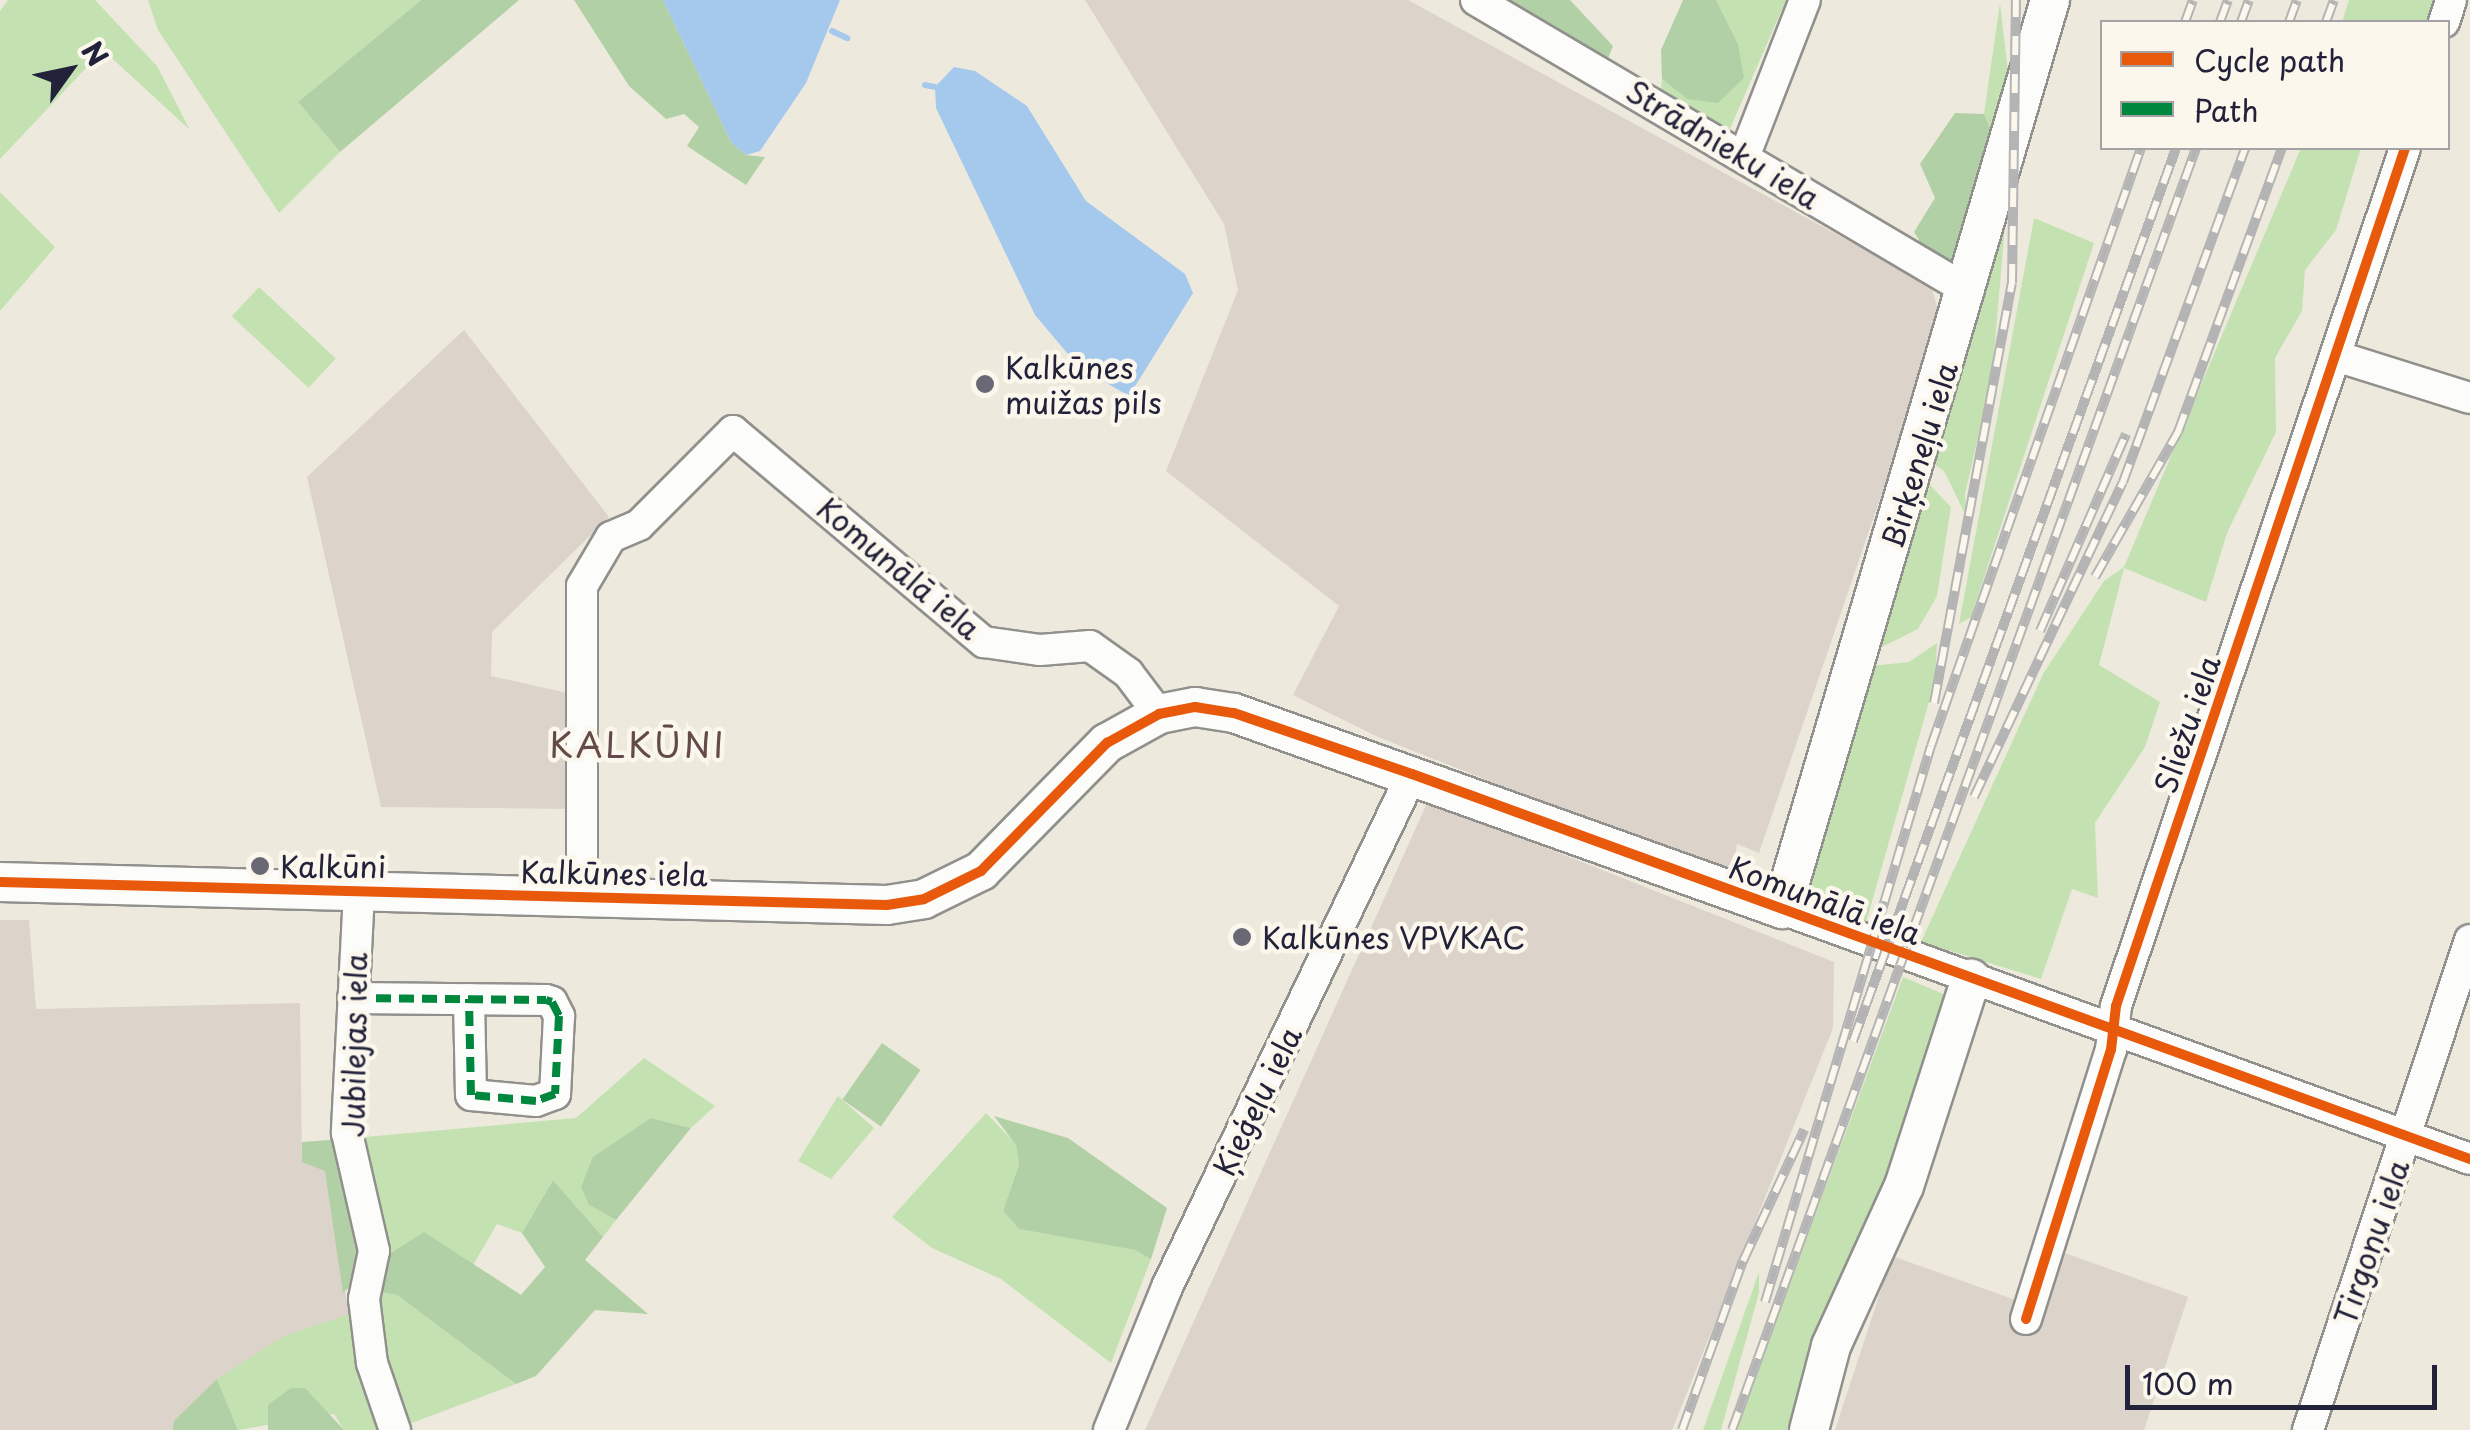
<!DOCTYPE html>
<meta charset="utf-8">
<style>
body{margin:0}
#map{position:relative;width:2470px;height:1430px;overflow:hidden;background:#edeadd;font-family:"Playpen Sans",sans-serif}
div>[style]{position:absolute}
.industrial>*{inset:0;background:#dcd3ca}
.green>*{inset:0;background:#c4e2b1;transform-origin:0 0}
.forest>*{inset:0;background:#b2d0a5;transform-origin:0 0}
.water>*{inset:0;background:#a5c8ed}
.stream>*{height:6px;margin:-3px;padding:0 3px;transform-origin:3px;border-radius:3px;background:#a5c8ed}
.roads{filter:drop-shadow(2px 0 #91908d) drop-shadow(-2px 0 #91908d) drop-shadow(0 2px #91908d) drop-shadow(0 -2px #91908d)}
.minor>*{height:30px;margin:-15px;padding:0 15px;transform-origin:15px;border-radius:15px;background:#fcfcfa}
.major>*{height:38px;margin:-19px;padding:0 19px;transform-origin:19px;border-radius:19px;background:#fcfcfa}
.rail>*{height:10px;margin-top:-5px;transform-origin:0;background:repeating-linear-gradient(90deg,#fbf7ec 0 19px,#b4b4b5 0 38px);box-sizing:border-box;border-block:2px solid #b4b4b5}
.quiet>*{height:8px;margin-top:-4px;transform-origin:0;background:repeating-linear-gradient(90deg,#00873e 0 15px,transparent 0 23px)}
.cycleway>*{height:10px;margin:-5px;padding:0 5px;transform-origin:5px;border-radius:5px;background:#e8590c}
.dots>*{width:28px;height:28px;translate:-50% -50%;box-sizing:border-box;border:5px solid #fbf7ec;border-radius:50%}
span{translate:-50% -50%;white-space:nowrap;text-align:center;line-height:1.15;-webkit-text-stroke:9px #fbf7ec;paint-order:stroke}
.street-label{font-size:30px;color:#22223b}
.poi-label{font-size:30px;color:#22223b}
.left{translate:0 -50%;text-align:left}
.quarter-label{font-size:35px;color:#644b4b;letter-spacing:2.5px}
.legend{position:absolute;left:2100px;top:20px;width:350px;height:130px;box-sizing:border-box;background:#fbf7ec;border:2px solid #a4a2a5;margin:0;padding:12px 18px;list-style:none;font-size:30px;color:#22223b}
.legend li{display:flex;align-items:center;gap:20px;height:50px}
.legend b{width:50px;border:2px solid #a4a2a5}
.north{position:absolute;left:20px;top:20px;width:100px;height:100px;-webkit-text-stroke:8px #fbf7ec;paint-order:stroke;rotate:57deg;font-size:28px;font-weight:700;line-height:40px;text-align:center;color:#22223b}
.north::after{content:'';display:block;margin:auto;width:35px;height:45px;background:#22223b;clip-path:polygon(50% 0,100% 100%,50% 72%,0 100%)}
.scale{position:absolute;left:2125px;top:1365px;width:312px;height:45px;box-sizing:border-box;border:5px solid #22223b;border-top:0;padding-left:12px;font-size:30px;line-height:35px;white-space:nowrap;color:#22223b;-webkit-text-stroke:8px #fbf7ec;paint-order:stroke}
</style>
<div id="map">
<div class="industrial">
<i style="clip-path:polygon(1085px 0,1408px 0,1931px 286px,1941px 320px,1759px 853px,1737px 844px,1734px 862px,1720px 872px,1378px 737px,1293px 695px,1339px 606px,1166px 471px,1238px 290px,1224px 224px)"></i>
<i style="clip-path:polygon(464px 330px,609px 517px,492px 632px,491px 676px,572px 694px,573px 809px,381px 807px,307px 477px)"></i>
<i style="clip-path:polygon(1428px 801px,1834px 962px,1833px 1028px,1672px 1430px,1145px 1430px)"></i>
<i style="clip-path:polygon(0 920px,29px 920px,36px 1009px,300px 1003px,302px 1161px,325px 1170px,349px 1314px,217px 1379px,173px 1430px,0 1430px)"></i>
<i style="clip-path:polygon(2062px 1252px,2188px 1297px,2144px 1430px,1835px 1430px,1892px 1256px,2044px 1310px)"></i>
</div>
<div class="green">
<i style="clip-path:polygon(8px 0,95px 0,157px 66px,190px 130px,103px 50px,0 159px,0 11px)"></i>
<i style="clip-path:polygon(148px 0,421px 0,298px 102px,340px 152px,279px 213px,158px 30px)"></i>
<i style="clip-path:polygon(1716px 0,1786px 0,1726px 138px,1661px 91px,1662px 79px,1687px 99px,1738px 44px)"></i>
<i style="clip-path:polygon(2349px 0,2436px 0,2428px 22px,2342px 22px)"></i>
<i style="clip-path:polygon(2000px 3px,2010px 90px,1997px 143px,1984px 114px)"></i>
<i style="clip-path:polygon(2301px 148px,2361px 148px,2336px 230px,2305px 270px,2302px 311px,2275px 358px,2276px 432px,2227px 533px,2206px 602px,2124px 568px,2099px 665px,2160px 702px,2145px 747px,2095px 823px,2098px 898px,2072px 889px,2041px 979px,1921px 942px,2043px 674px,2104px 581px,2124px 567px)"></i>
<i style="clip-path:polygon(2008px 190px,1992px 377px,1965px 494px,1967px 518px,1944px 471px,1932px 463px)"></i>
<i style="clip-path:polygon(0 192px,55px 247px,0 311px)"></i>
<i style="clip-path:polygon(2034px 218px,2094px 243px,1971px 617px,1959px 624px)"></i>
<i style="left:259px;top:287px;width:105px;height:40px;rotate:43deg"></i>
<i style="clip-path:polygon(1929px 484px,1951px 507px,1937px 596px,1918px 629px,1880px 648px)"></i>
<i style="clip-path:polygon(1937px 643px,1935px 681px,1865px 926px,1820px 910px,1810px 894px,1811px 849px,1871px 666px,1909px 662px)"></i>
<i style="clip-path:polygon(1903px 977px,1946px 995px,1927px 1046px,1931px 1062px,1797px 1430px,1736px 1430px)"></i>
<i style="clip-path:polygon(644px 1058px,715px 1106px,691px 1128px,651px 1118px,589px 1205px,616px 1220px,603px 1237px,553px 1180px,522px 1233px,497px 1224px,472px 1267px,458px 1258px,386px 1256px,365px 1137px,576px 1118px)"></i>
<i style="clip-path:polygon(838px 1096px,874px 1128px,831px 1179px,798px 1161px)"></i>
<i style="clip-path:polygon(986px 1113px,1016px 1144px,1019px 1164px,1003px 1211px,1019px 1229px,1136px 1250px,1151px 1259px,1111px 1363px,1001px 1279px,932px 1248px,892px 1217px)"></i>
<i style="clip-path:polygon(1759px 1272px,1759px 1293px,1721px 1430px,1703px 1430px)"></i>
<i style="clip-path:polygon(379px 1292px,397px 1295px,516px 1384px,409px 1424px,384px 1356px)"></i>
<i style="clip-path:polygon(349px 1314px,386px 1430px,344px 1430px,334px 1414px,238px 1430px,217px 1379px,284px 1336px)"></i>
</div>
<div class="forest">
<i style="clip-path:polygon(421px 0,519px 0,340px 152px,298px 102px)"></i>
<i style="clip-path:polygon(574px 0,663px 0,731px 142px,746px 155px,765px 157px,746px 185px,687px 146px,699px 127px,684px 114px,666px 119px,629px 86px)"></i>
<i style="clip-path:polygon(1509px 0,1570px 0,1613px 46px,1607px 61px)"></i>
<i style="clip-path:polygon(1683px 0,1716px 0,1738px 44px,1744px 78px,1718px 103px,1687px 99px,1662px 79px,1661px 50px)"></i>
<i style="clip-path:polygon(1955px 113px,1984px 114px,1997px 143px,1960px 259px,1946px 260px,1927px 253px,1914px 232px,1935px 198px,1920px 164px)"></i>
<i style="left:882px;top:1043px;width:47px;height:69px;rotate:35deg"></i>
<i style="clip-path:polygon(994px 1116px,1068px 1138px,1167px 1208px,1151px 1259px,1135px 1250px,1019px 1229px,1003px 1211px,1019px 1164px,1016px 1145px)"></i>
<i style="clip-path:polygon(651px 1118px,691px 1128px,616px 1220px,589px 1205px,581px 1187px,593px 1157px)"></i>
<i style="clip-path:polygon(342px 1139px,366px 1271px,343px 1293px,325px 1171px,302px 1162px,302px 1142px)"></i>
<i style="clip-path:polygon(553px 1180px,603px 1237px,585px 1260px,648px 1314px,595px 1310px,536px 1376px,516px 1384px,397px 1295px,379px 1292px,386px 1256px,424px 1232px,521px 1295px,545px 1267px,522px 1233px)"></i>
<i style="clip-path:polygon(217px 1379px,238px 1430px,173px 1430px,174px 1421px)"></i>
<i style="clip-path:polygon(291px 1388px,305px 1388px,344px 1430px,268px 1430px,268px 1405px)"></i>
</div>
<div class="water">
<i style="clip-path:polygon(663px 0,840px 0,806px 83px,760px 151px,746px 155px,731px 142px)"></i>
<i style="clip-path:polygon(954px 67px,975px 71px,1027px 106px,1086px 201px,1185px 274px,1193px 293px,1129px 396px,1079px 367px,1035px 315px,936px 108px,935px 87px)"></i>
</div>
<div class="stream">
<i style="left:832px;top:31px;width:17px;rotate:25deg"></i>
<i style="left:925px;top:85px;width:10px;rotate:11deg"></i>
</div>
<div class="roads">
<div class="minor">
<i style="left:1476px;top:0;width:572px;rotate:30.55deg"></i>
<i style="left:2444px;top:22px;width:23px;rotate:-72deg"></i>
<i style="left:1744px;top:157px;width:168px;rotate:-68.8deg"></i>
<i style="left:2339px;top:357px;width:137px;rotate:17.4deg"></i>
<i style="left:359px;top:892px;width:241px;rotate:92.9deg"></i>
<i style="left:347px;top:1133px;width:121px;rotate:77.1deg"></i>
<i style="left:374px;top:1251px;width:49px;rotate:101.8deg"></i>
<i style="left:364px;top:1299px;width:64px;rotate:82.9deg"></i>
<i style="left:372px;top:1363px;width:71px;rotate:71.1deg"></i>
<i style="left:582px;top:898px;width:312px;rotate:-90deg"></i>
<i style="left:582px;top:586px;width:57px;rotate:-59.4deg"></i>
<i style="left:611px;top:537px;width:30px;rotate:-23deg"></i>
<i style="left:639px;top:525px;width:133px;rotate:-45deg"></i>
<i style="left:733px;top:431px;width:328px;rotate:40.1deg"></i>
<i style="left:984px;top:642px;width:57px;rotate:8.1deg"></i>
<i style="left:1040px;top:650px;width:50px;rotate:-4.6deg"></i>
<i style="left:1090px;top:646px;width:47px;rotate:35.4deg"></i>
<i style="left:1128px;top:673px;width:51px;rotate:52.9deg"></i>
<i style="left:1782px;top:909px;width:732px;rotate:19.97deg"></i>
<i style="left:353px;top:998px;width:193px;rotate:0.6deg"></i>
<i style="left:546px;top:1000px;width:6px;rotate:18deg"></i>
<i style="left:552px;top:1002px;width:16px;rotate:63deg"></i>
<i style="left:559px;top:1016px;width:78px;rotate:92.9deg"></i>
<i style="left:555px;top:1094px;width:20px;rotate:160deg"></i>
<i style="left:536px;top:1101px;width:65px;rotate:-174.7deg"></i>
<i style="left:471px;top:1095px;width:96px;rotate:-91.2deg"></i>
<i style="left:2026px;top:1319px;width:282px;rotate:-72.5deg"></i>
<i style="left:2111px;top:1050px;width:44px;rotate:-83.5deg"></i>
<i style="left:2116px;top:1006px;width:905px;rotate:-71.38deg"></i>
<i style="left:1109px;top:1430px;width:154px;rotate:-67.9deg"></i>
<i style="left:1167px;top:1287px;width:569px;rotate:-64.47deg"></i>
<i style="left:2308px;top:1430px;width:516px;rotate:-71.71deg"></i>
</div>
<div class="major">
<i style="left:0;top:882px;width:887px;rotate:1.49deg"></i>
<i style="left:887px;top:905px;width:37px;rotate:-9deg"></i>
<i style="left:924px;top:899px;width:64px;rotate:-26.2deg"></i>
<i style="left:981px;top:871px;width:180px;rotate:-45.5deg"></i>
<i style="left:1107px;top:743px;width:60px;rotate:-29.1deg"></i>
<i style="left:1159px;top:714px;width:37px;rotate:-11deg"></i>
<i style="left:1195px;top:707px;width:39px;rotate:9deg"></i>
<i style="left:1234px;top:713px;width:582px;rotate:19.68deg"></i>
<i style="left:1782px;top:909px;width:948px;rotate:-73.57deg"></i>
<i style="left:1809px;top:1430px;width:87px;rotate:-75.3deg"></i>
<i style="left:1831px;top:1346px;width:176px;rotate:-65.5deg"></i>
<i style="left:1904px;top:1186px;width:218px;rotate:-72.1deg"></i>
</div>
</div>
<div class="rail">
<i style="left:2185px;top:22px;width:23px;rotate:-70deg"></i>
<i style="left:2220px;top:22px;width:23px;rotate:-70deg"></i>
<i style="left:2241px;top:22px;width:23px;rotate:-70deg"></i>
<i style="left:2289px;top:22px;width:23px;rotate:-70deg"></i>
<i style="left:2326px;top:22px;width:23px;rotate:-70deg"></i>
<i style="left:2095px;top:577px;width:167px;rotate:-60.2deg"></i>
<i style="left:2178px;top:432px;width:302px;rotate:-69.9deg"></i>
<i style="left:2040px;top:631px;width:215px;rotate:-66.4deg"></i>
<i style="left:1934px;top:703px;width:427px;rotate:-79.5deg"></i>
<i style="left:2012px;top:283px;width:283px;rotate:-89.2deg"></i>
<i style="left:1974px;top:797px;width:348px;rotate:-64.7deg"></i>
<i style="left:2123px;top:482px;width:356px;rotate:-69.9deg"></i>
<i style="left:1853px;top:1041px;width:950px;rotate:-70.11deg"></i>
<i style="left:1765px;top:1302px;width:580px;rotate:-73.38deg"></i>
<i style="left:1931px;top:746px;width:634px;rotate:-70.65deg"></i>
<i style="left:1682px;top:1430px;width:180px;rotate:-70.2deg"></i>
<i style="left:1743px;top:1261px;width:145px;rotate:-65deg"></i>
<i style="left:1732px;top:1430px;width:1363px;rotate:-70.1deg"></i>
</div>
<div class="quiet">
<i style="left:353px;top:998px;width:193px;rotate:0.6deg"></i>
<i style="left:546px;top:1000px;width:6px;rotate:18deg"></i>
<i style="left:552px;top:1002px;width:16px;rotate:63deg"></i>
<i style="left:559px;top:1016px;width:78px;rotate:92.9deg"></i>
<i style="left:555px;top:1094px;width:20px;rotate:160deg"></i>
<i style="left:536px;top:1101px;width:65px;rotate:-174.7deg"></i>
<i style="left:471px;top:1095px;width:96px;rotate:-91.2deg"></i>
</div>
<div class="cycleway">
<i style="left:0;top:882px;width:887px;rotate:1.49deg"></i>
<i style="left:887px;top:905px;width:37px;rotate:-9deg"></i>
<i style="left:924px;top:899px;width:64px;rotate:-26.2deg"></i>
<i style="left:981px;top:871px;width:180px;rotate:-45.5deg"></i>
<i style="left:1107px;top:743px;width:60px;rotate:-29.1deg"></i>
<i style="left:1159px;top:714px;width:37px;rotate:-11deg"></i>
<i style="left:1195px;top:707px;width:39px;rotate:9deg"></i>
<i style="left:1234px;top:713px;width:188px;rotate:18.9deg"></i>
<i style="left:1412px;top:774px;width:1126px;rotate:20deg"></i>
<i style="left:2026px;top:1319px;width:282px;rotate:-72.5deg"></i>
<i style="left:2111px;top:1050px;width:44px;rotate:-83.5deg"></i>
<i style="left:2116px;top:1006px;width:905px;rotate:-71.38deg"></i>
</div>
<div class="dots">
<i style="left:985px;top:384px;background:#696874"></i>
<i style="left:260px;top:866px;background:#696874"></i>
<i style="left:1242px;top:937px;background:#696874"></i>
</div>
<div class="street-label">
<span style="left:1723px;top:144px;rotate:31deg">Strādnieku iela</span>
<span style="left:1919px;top:455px;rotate:-73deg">Birķeneļu iela</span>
<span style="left:899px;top:568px;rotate:40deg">Komunālā iela</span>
<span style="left:2187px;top:724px;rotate:-71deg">Sliežu iela</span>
<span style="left:614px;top:873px;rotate:1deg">Kalkūnes iela</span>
<span style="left:1825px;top:900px;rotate:20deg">Komunālā iela</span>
<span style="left:354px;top:1045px;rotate:-89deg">Jubilejas iela</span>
<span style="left:1257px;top:1101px;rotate:-64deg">Ķieģeļu iela</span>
<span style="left:2371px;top:1242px;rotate:-71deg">Tirgoņu iela</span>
</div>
<div class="poi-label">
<span class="left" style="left:1005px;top:384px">Kalkūnes<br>muižas pils</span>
<span class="left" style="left:280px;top:866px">Kalkūni</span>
<span class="left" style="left:1262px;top:937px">Kalkūnes VPVKAC</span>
</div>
<div class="quarter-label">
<span style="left:638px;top:744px">KALKŪNI</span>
</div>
<ul class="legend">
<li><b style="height:12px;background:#e8590c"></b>Cycle path</li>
<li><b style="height:12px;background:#00873e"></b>Path</li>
</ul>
<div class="north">N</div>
<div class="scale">100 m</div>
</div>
